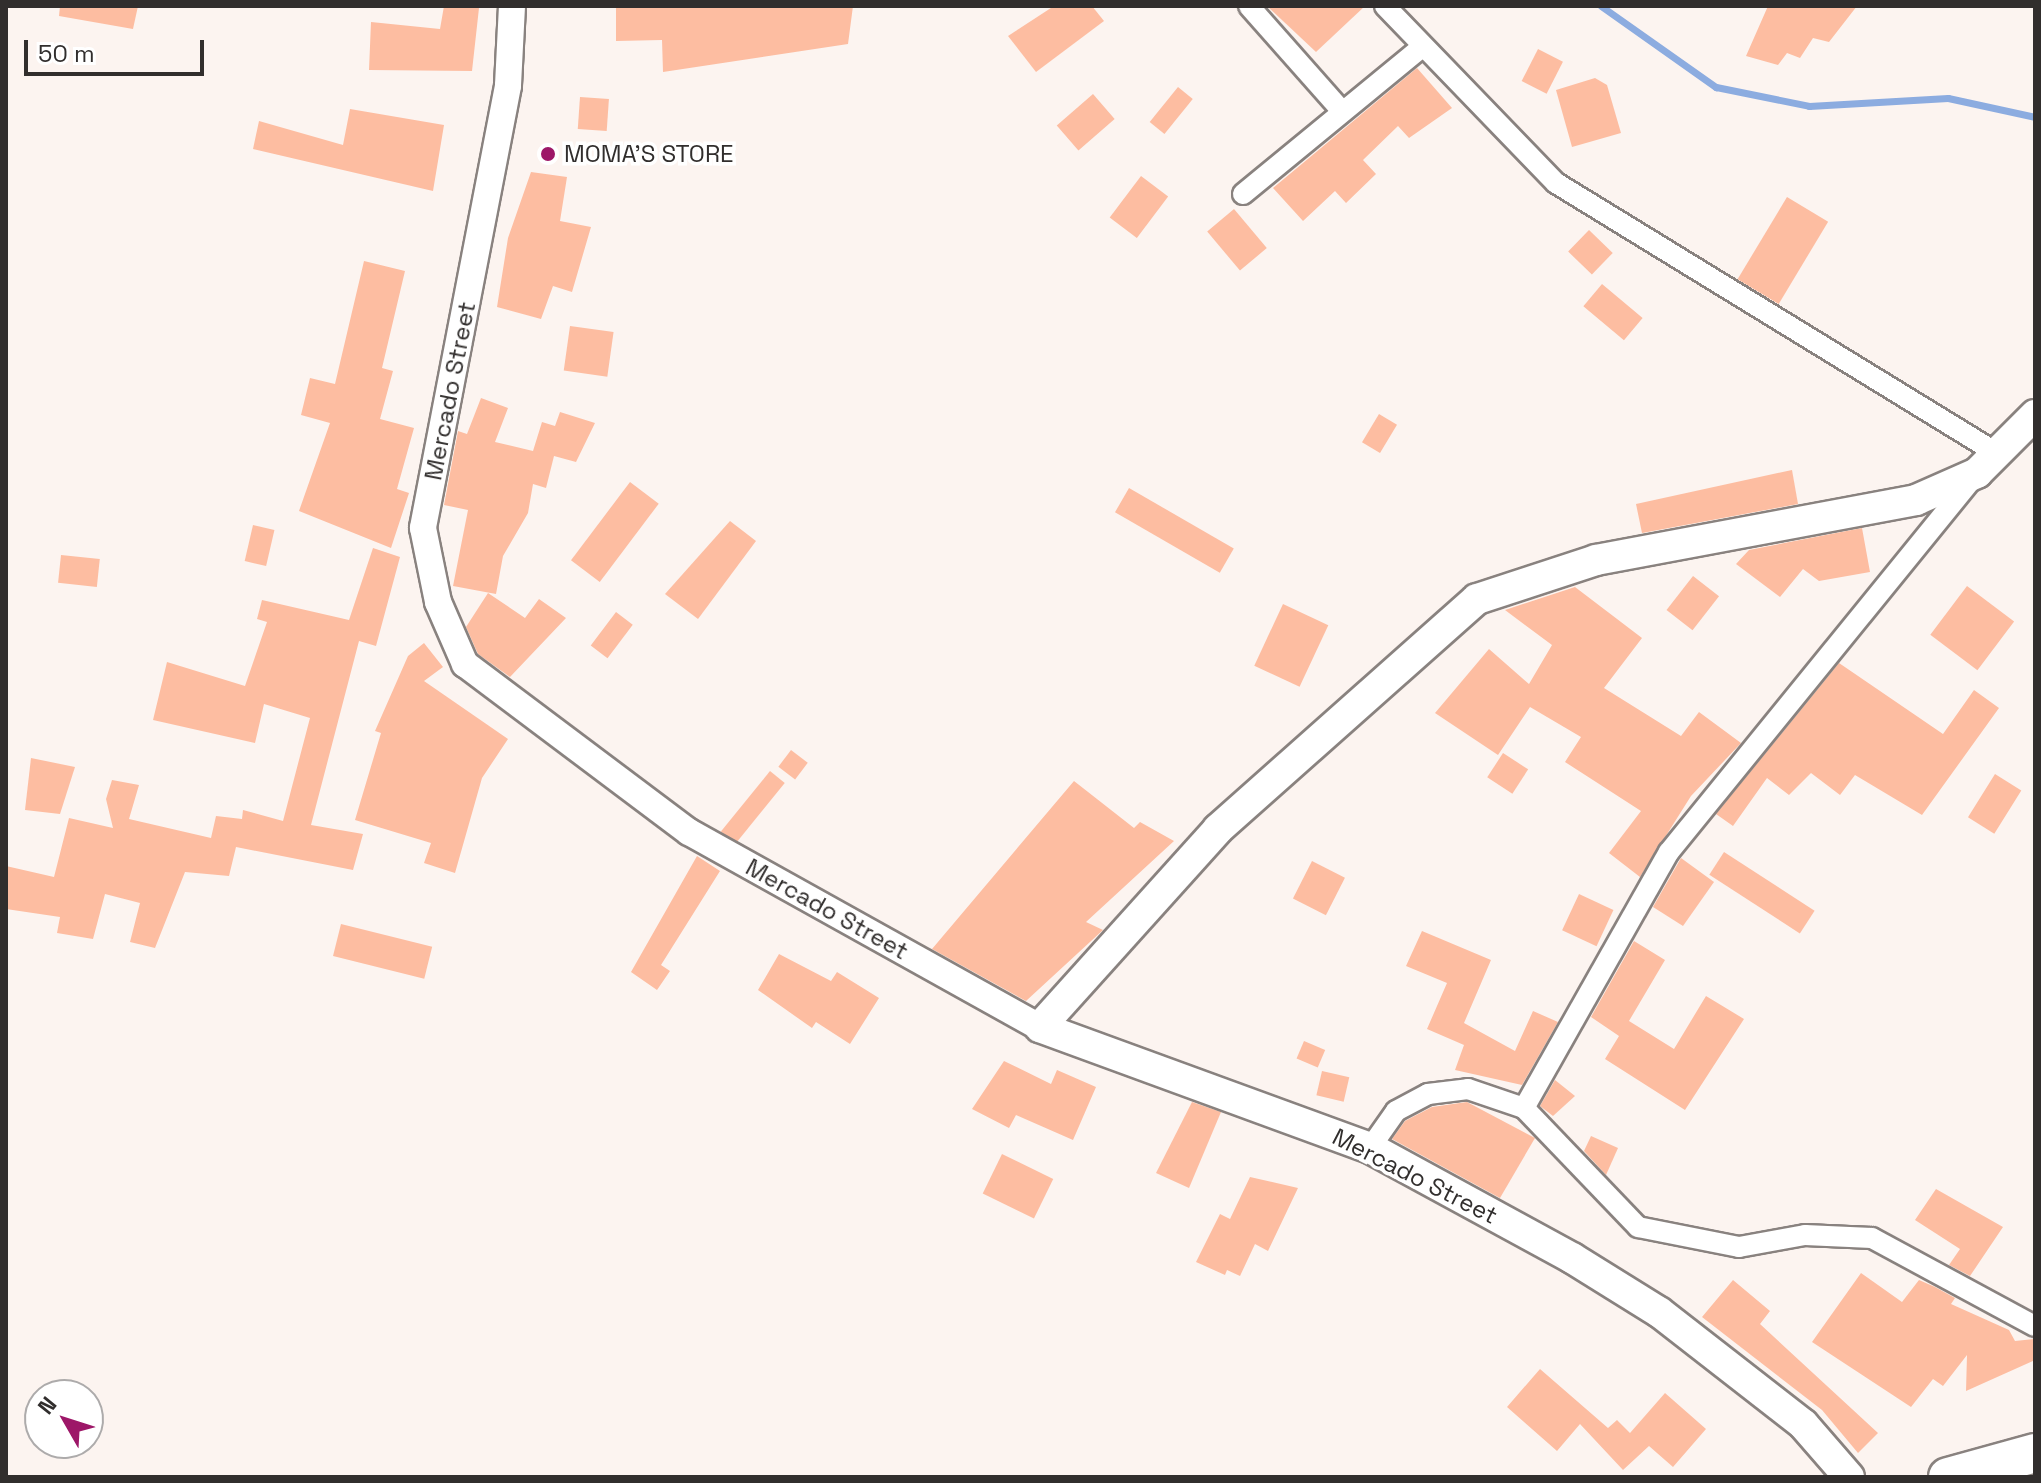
<!DOCTYPE html>
<style>
body{margin:0}
#map{position:relative;width:2041px;height:1483px;overflow:hidden;background:#fcf4f0;font-family:"Space Grotesk",sans-serif}
div>[style]{position:absolute}
.stream>*{height:7px;margin:-3.5px;padding:0 3.5px;transform-origin:3.5px;border-radius:3.5px;background:#8cace0}
.building>*{inset:0;background:#fdbda1;transform-origin:0 0}
.roads{filter:drop-shadow(2px 0 #89827f) drop-shadow(-2px 0 #89827f) drop-shadow(0 2px #89827f) drop-shadow(0 -2px #89827f)}
.minor>*{height:20px;margin:-10px;padding:0 10px;transform-origin:10px;border-radius:10px;background:#fff}
.tertiary>*{height:26px;margin:-13px;padding:0 13px;transform-origin:13px;border-radius:13px;background:#fff}
.secondary>*{height:30px;margin:-15px;padding:0 15px;transform-origin:15px;border-radius:15px;background:#fff}
.motorway>*{height:38px;margin:-19px;padding:0 19px;transform-origin:19px;border-radius:19px;background:#fff}
.dots>*{width:22px;height:22px;translate:-50% -50%;box-sizing:border-box;border:4px solid #fff;border-radius:50%}
span{translate:-50% -50%;white-space:nowrap;text-align:center;line-height:1.15;-webkit-text-stroke:7px #fff;paint-order:stroke}
.poi-label{font-size:24px;color:#312e2d}
.left{translate:0 -50%;text-align:left}
.street-label{font-size:24px;color:#312e2d}
.frame{position:absolute;inset:0;border:8px solid #312e2d;pointer-events:none}
.north{position:absolute;left:24px;top:1379px;width:80px;height:80px;box-sizing:border-box;background:#fff;border:2px solid #adabab;border-radius:50%;rotate:309deg;font-size:22px;font-weight:700;line-height:32px;text-align:center;color:#312e2d}
.north::after{content:'';display:block;margin:auto;width:28px;height:36px;background:#9d1768;clip-path:polygon(50% 0,100% 100%,50% 72%,0 100%)}
.scale{position:absolute;left:24px;top:40px;width:180px;height:36px;box-sizing:border-box;border:4px solid #312e2d;border-top:0;padding-left:10px;font-size:24px;line-height:28px;white-space:nowrap;color:#312e2d;-webkit-text-stroke:6px #fff;paint-order:stroke}
</style>
<div id="map">
<div class="stream">
<i style="left:1601px;top:6px;width:141px;rotate:35.2deg"></i>
<i style="left:1716px;top:87px;width:95px;rotate:11.5deg"></i>
<i style="left:1809px;top:106px;width:139px;rotate:-3.3deg"></i>
<i style="left:1948px;top:98px;width:89px;rotate:12.3deg"></i>
</div>
<div class="building">
<i style="clip-path:polygon(60px 6px,138px 6px,133px 29px,59px 16px)"></i>
<i style="clip-path:polygon(444px 6px,479px 8px,472px 71px,369px 70px,371px 22px,440px 29px)"></i>
<i style="clip-path:polygon(616px 6px,853px 6px,848px 44px,663px 72px,662px 40px,616px 41px)"></i>
<i style="clip-path:polygon(1054px 6px,1092px 6px,1104px 21px,1036px 72px,1008px 36px)"></i>
<i style="clip-path:polygon(1267px 6px,1365px 6px,1316px 52px)"></i>
<i style="clip-path:polygon(1768px 6px,1857px 6px,1829px 42px,1813px 38px,1800px 58px,1787px 53px,1778px 65px,1746px 56px)"></i>
<i style="left:1538px;top:49px;width:28px;height:36px;rotate:27deg"></i>
<i style="clip-path:polygon(1417px 68px,1452px 108px,1409px 138px,1398px 126px,1363px 160px,1376px 174px,1346px 203px,1335px 191px,1303px 221px,1273px 188px)"></i>
<i style="clip-path:polygon(1595px 78px,1607px 85px,1621px 133px,1572px 147px,1556px 90px)"></i>
<i style="left:1178px;top:87px;width:19px;height:45px;rotate:39deg"></i>
<i style="left:1093px;top:94px;width:33px;height:48px;rotate:49deg"></i>
<i style="left:580px;top:97px;width:29px;height:32px;rotate:4deg"></i>
<i style="clip-path:polygon(350px 109px,444px 125px,433px 191px,253px 149px,259px 121px,343px 145px)"></i>
<i style="clip-path:polygon(531px 172px,567px 177px,560px 221px,591px 227px,572px 292px,553px 286px,541px 319px,497px 307px,508px 238px)"></i>
<i style="left:1141px;top:176px;width:34px;height:52px;rotate:37deg"></i>
<i style="left:1787px;top:197px;width:48px;height:96px;rotate:31deg"></i>
<i style="left:1234px;top:209px;width:51px;height:35px;rotate:50deg"></i>
<i style="left:1589px;top:230px;width:33px;height:30px;rotate:44deg"></i>
<i style="clip-path:polygon(364px 261px,405px 271px,382px 368px,393px 371px,380px 419px,414px 428px,397px 489px,409px 493px,391px 548px,299px 511px,330px 423px,301px 415px,310px 378px,335px 384px)"></i>
<i style="left:1602px;top:284px;width:53px;height:29px;rotate:40deg"></i>
<i style="left:570px;top:326px;width:44px;height:45px;rotate:8deg"></i>
<i style="clip-path:polygon(481px 398px,508px 408px,495px 442px,533px 451px,542px 422px,555px 426px,560px 412px,595px 423px,576px 462px,554px 456px,546px 488px,533px 484px,528px 513px,503px 556px,496px 594px,453px 586px,468px 510px,444px 505px,458px 431px,467px 434px)"></i>
<i style="left:1379px;top:414px;width:21px;height:33px;rotate:31deg"></i>
<i style="clip-path:polygon(1792px 470px,1798px 504px,1642px 533px,1636px 504px)"></i>
<i style="left:630px;top:482px;width:36px;height:98px;rotate:37deg"></i>
<i style="left:1129px;top:488px;width:121px;height:28px;rotate:30deg"></i>
<i style="clip-path:polygon(730px 521px,756px 541px,698px 619px,665px 594px)"></i>
<i style="left:253px;top:525px;width:22px;height:37px;rotate:13deg"></i>
<i style="clip-path:polygon(1862px 528px,1870px 572px,1819px 581px,1803px 569px,1780px 597px,1736px 564px,1749px 550px)"></i>
<i style="clip-path:polygon(373px 548px,400px 557px,376px 646px,359px 641px,311px 825px,363px 834px,353px 870px,236px 847px,229px 876px,185px 872px,155px 948px,130px 942px,140px 903px,105px 894px,93px 939px,57px 933px,60px 917px,6px 909px,6px 866px,54px 877px,69px 818px,113px 828px,106px 799px,112px 780px,139px 785px,129px 819px,211px 838px,216px 816px,242px 819px,243px 810px,283px 821px,310px 718px,264px 704px,255px 743px,153px 720px,167px 662px,245px 686px,267px 622px,257px 619px,262px 600px,349px 620px)"></i>
<i style="left:61px;top:555px;width:39px;height:28px;rotate:6deg"></i>
<i style="left:1693px;top:576px;width:33px;height:43px;rotate:38deg"></i>
<i style="left:1967px;top:586px;width:59px;height:61px;rotate:37deg"></i>
<i style="clip-path:polygon(1575px 587px,1642px 638px,1604px 688px,1681px 736px,1699px 712px,1741px 743px,1691px 796px,1640px 877px,1609px 853px,1641px 811px,1565px 762px,1581px 737px,1530px 707px,1498px 755px,1435px 713px,1489px 649px,1529px 684px,1552px 645px,1505px 610px)"></i>
<i style="clip-path:polygon(488px 593px,525px 618px,539px 599px,566px 618px,510px 677px,478px 654px,466px 627px)"></i>
<i style="left:1283px;top:604px;width:50px;height:68px;rotate:25deg"></i>
<i style="left:616px;top:612px;width:21px;height:42px;rotate:37deg"></i>
<i style="clip-path:polygon(424px 643px,443px 667px,424px 681px,508px 739px,482px 778px,455px 873px,424px 863px,431px 843px,355px 820px,381px 733px,375px 731px,408px 656px)"></i>
<i style="clip-path:polygon(1839px 663px,1943px 734px,1974px 690px,1999px 708px,1922px 815px,1855px 775px,1840px 795px,1811px 773px,1789px 795px,1767px 778px,1733px 826px,1716px 814px)"></i>
<i style="left:791px;top:750px;width:21px;height:21px;rotate:37deg"></i>
<i style="left:1503px;top:753px;width:30px;height:29px;rotate:33deg"></i>
<i style="clip-path:polygon(31px 758px,75px 767px,60px 814px,25px 810px)"></i>
<i style="left:770px;top:771px;width:19px;height:78px;rotate:39deg"></i>
<i style="left:1995px;top:774px;width:31px;height:51px;rotate:32deg"></i>
<i style="clip-path:polygon(1074px 781px,1134px 828px,1140px 822px,1174px 841px,1086px 922px,1103px 930px,1026px 1001px,932px 949px)"></i>
<i style="left:1724px;top:852px;width:108px;height:27px;rotate:33deg"></i>
<i style="clip-path:polygon(697px 856px,720px 871px,661px 965px,670px 971px,657px 990px,631px 972px)"></i>
<i style="clip-path:polygon(1681px 858px,1714px 882px,1683px 926px,1653px 907px)"></i>
<i style="left:1312px;top:861px;width:37px;height:42px;rotate:27deg"></i>
<i style="left:1579px;top:894px;width:38px;height:40px;rotate:25deg"></i>
<i style="left:341px;top:924px;width:94px;height:33px;rotate:14deg"></i>
<i style="clip-path:polygon(1422px 931px,1491px 960px,1464px 1023px,1515px 1051px,1533px 1011px,1558px 1022px,1522px 1085px,1455px 1070px,1464px 1045px,1427px 1029px,1447px 983px,1406px 966px)"></i>
<i style="clip-path:polygon(1634px 941px,1665px 960px,1629px 1021px,1674px 1049px,1706px 996px,1744px 1019px,1685px 1110px,1605px 1059px,1619px 1036px,1591px 1017px)"></i>
<i style="clip-path:polygon(779px 954px,831px 981px,837px 972px,879px 998px,850px 1044px,816px 1022px,812px 1028px,758px 990px)"></i>
<i style="left:1304px;top:1041px;width:23px;height:19px;rotate:23deg"></i>
<i style="clip-path:polygon(1004px 1061px,1051px 1084px,1057px 1070px,1096px 1087px,1073px 1140px,1016px 1115px,1009px 1128px,972px 1109px)"></i>
<i style="left:1322px;top:1071px;width:28px;height:25px;rotate:13deg"></i>
<i style="clip-path:polygon(1555px 1080px,1575px 1096px,1553px 1116px,1540px 1106px)"></i>
<i style="clip-path:polygon(1192px 1102px,1221px 1112px,1189px 1188px,1156px 1173px)"></i>
<i style="clip-path:polygon(1467px 1102px,1535px 1138px,1500px 1198px,1392px 1139px,1405px 1121px,1432px 1107px)"></i>
<i style="clip-path:polygon(1591px 1136px,1618px 1148px,1606px 1175px,1584px 1151px)"></i>
<i style="left:1002px;top:1154px;width:57px;height:44px;rotate:26deg"></i>
<i style="clip-path:polygon(1250px 1177px,1298px 1188px,1268px 1251px,1255px 1244px,1240px 1276px,1227px 1270px,1225px 1275px,1196px 1262px,1220px 1214px,1230px 1219px)"></i>
<i style="clip-path:polygon(1936px 1189px,2003px 1227px,1970px 1276px,1949px 1265px,1960px 1249px,1915px 1220px)"></i>
<i style="clip-path:polygon(1861px 1273px,1902px 1302px,1919px 1280px,1935px 1287px,1955px 1298px,1951px 1304px,2009px 1330px,2015px 1341px,2035px 1339px,2035px 1360px,1966px 1391px,1967px 1355px,1943px 1386px,1933px 1379px,1911px 1407px,1812px 1342px)"></i>
<i style="clip-path:polygon(1733px 1280px,1770px 1311px,1760px 1324px,1878px 1433px,1858px 1453px,1822px 1410px,1702px 1317px)"></i>
<i style="clip-path:polygon(1540px 1369px,1608px 1428px,1617px 1420px,1630px 1433px,1665px 1393px,1706px 1429px,1673px 1467px,1649px 1446px,1623px 1470px,1580px 1424px,1557px 1451px,1507px 1407px)"></i>
</div>
<div class="roads">
<div class="minor">
<i style="left:1249px;top:6px;width:140px;rotate:48.5deg"></i>
<i style="left:1385px;top:6px;width:246px;rotate:46deg"></i>
<i style="left:1556px;top:183px;width:518px;rotate:31.51deg"></i>
<i style="left:1243px;top:194px;width:232px;rotate:-39.4deg"></i>
<i style="left:1524px;top:1108px;width:294px;rotate:-60.5deg"></i>
<i style="left:1669px;top:852px;width:482px;rotate:-50.9deg"></i>
<i style="left:1370px;top:1148px;width:45px;rotate:-54.9deg"></i>
<i style="left:1396px;top:1111px;width:36px;rotate:-28deg"></i>
<i style="left:1428px;top:1094px;width:40px;rotate:-7.1deg"></i>
<i style="left:1468px;top:1089px;width:59px;rotate:18.7deg"></i>
<i style="left:1524px;top:1108px;width:165px;rotate:46.2deg"></i>
<i style="left:1638px;top:1227px;width:103px;rotate:11.2deg"></i>
<i style="left:1739px;top:1247px;width:67px;rotate:-10.3deg"></i>
<i style="left:1805px;top:1235px;width:67px;rotate:2.6deg"></i>
<i style="left:1872px;top:1238px;width:185px;rotate:28.4deg"></i>
</div>
<div class="tertiary">
<i style="left:512px;top:6px;width:80px;rotate:92.9deg"></i>
<i style="left:508px;top:86px;width:450px;rotate:100.9deg"></i>
<i style="left:423px;top:528px;width:76px;rotate:78.5deg"></i>
<i style="left:438px;top:602px;width:68px;rotate:66.5deg"></i>
<i style="left:465px;top:664px;width:280px;rotate:36.9deg"></i>
<i style="left:689px;top:832px;width:402px;rotate:29.1deg"></i>
</div>
<div class="secondary">
<i style="left:1849px;top:1477px;width:70px;rotate:-131deg"></i>
<i style="left:1803px;top:1424px;width:182px;rotate:-142.1deg"></i>
<i style="left:1659px;top:1312px;width:102px;rotate:-148.2deg"></i>
<i style="left:1572px;top:1258px;width:230px;rotate:-151.4deg"></i>
<i style="left:1370px;top:1148px;width:351px;rotate:-159.9deg"></i>
<i style="left:1040px;top:1027px;width:266px;rotate:-48deg"></i>
<i style="left:1218px;top:829px;width:346px;rotate:-41.6deg"></i>
<i style="left:1477px;top:599px;width:125px;rotate:-18.1deg"></i>
<i style="left:1596px;top:560px;width:326px;rotate:-10.6deg"></i>
<i style="left:1916px;top:500px;width:67px;rotate:-23.9deg"></i>
<i style="left:1977px;top:473px;width:82px;rotate:-45deg"></i>
</div>
<div class="motorway">
<i style="left:1948px;top:1477px;width:90px;rotate:-15.4deg"></i>
</div>
</div>
<div class="dots">
<i style="left:548px;top:154px;background:#9d1768"></i>
</div>
<div class="poi-label">
<span class="left" style="left:564px;top:154px">MOMA'S STORE</span>
</div>
<div class="street-label">
<span style="left:450px;top:391px;rotate:-79deg">Mercado Street</span>
<span style="left:827px;top:909px;rotate:29deg">Mercado Street</span>
<span style="left:1415px;top:1176px;rotate:27deg">Mercado Street</span>
</div>
<div class="frame"></div>
<div class="north">N</div>
<div class="scale">50 m</div>
</div>
